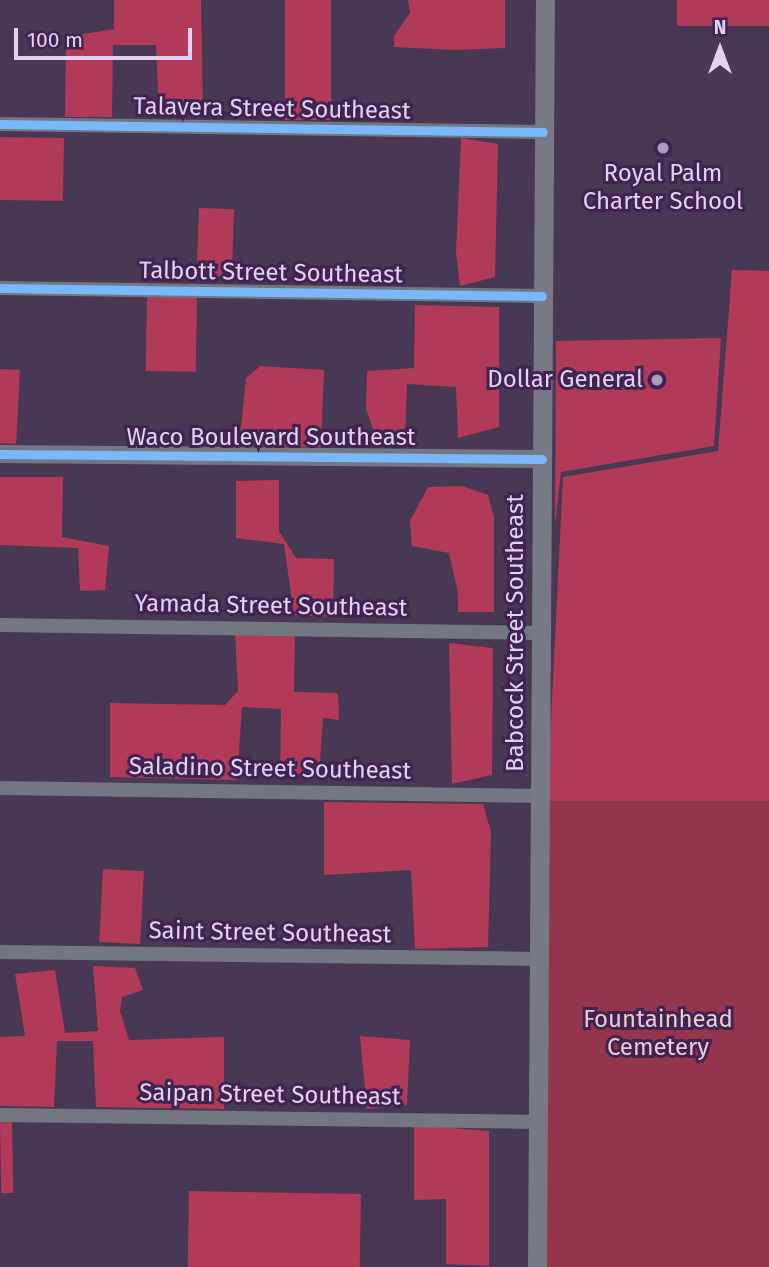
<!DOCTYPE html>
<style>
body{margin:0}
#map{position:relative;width:769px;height:1267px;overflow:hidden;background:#483853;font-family:"Fira Sans",sans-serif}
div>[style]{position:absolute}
.green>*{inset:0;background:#93354d;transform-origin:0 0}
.forest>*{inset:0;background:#b03a58;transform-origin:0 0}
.minor>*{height:14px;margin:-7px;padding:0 7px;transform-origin:7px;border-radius:7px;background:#737782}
.tertiary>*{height:18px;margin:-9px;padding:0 9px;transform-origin:9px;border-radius:9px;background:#737782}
.secondary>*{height:19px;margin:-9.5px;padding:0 9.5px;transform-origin:9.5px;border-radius:9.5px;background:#777987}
.cycleway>*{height:9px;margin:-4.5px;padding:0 4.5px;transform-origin:4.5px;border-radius:4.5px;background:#7ab7fb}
.dots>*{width:19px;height:19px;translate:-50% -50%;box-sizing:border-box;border:4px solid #402253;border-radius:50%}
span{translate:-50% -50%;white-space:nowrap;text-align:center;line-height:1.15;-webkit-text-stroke:6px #402253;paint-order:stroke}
.street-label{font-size:24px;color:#e3d2f0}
.poi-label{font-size:24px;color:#e3d2f0}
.right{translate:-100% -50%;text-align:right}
.park-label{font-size:24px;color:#eecbce}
.north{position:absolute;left:685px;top:14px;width:70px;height:70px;-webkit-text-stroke:5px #402253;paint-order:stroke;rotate:0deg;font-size:19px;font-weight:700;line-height:28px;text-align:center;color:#e3d2f0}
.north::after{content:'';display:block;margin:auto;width:24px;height:32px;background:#e3d2f0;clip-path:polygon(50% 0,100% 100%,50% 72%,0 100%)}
.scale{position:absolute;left:14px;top:28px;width:178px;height:32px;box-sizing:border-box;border:4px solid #e3d2f0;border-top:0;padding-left:9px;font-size:21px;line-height:24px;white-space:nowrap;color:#e3d2f0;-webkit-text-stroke:5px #402253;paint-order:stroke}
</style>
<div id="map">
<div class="green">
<i style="left:547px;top:801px;width:222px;height:466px"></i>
</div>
<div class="forest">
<i style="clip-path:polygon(114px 0,201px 0,203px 113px,159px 113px,156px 45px,113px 45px,112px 117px,65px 117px,66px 37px,114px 29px)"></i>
<i style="left:285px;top:0;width:46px;height:120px"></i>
<i style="clip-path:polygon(408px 0,505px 0,505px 48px,456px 50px,394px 47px,394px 36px,410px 13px)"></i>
<i style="left:677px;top:0;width:92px;height:26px"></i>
<i style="left:0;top:137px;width:64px;height:63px;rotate:1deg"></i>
<i style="clip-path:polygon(461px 138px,498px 144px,495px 277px,460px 286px,456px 253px)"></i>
<i style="left:199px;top:208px;width:35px;height:68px;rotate:2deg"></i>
<i style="clip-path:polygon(732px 270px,769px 271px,769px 801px,547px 801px,563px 477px,718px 451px)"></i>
<i style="left:147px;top:296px;width:50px;height:75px;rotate:1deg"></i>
<i style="clip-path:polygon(415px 305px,499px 307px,499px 427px,458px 438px,456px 387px,407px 384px,405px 438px,390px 444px,375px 435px,366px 409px,367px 371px,414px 368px)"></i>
<i style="clip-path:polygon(721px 338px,714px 446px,561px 472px,555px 526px,556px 341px)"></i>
<i style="clip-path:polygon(260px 366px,324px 370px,321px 447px,239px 446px,246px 378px)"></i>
<i style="left:0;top:369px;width:20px;height:74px;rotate:3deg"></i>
<i style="clip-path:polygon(0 477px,63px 477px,62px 537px,109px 546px,105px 590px,80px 591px,78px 548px,0 545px)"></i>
<i style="clip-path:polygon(279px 480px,279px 531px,296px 558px,334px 559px,333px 617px,294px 615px,284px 544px,236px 538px,236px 481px)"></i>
<i style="clip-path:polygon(462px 486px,488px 495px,494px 517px,494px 612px,458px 612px,458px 593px,449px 553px,412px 546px,410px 521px,428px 487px)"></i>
<i style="clip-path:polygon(295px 632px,294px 692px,338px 693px,339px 720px,323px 718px,319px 777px,280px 777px,281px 709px,242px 707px,237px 780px,110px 777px,110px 703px,225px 705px,238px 691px,235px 633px)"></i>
<i style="clip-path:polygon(449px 643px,493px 648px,492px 775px,452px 784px)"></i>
<i style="clip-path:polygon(324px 802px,483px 804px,491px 832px,488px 947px,415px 949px,411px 870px,324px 875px)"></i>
<i style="left:103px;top:869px;width:41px;height:73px;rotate:3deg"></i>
<i style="clip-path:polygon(93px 966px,135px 968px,143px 990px,122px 997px,120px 1011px,129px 1040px,224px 1037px,224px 1109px,96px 1107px,93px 1041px,57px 1041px,54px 1107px,0 1106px,0 1037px,25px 1036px,15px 974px,55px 970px,65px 1033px,98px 1031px)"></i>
<i style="clip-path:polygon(360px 1036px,410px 1040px,407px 1105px,367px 1109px)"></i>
<i style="left:12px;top:1122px;width:71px;height:12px;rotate:89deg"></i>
<i style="clip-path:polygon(414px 1125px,489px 1131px,489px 1266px,446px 1264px,446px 1199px,414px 1200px)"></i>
<i style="left:189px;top:1191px;width:172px;height:76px;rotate:1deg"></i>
</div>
<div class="minor">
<i style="left:0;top:124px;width:543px;rotate:0.84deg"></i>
<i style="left:0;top:288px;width:542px;rotate:0.85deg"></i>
<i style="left:0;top:625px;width:541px;rotate:0.85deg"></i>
<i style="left:0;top:788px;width:540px;rotate:0.85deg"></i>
<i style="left:0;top:952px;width:539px;rotate:0.74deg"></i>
<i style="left:0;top:1115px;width:540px;rotate:0.74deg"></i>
</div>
<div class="tertiary">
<i style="left:0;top:454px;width:542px;rotate:0.53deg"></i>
</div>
<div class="secondary">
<i style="left:537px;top:1267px;width:1267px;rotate:-89.64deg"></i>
</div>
<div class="cycleway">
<i style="left:0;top:124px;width:543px;rotate:0.84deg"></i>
<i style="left:0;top:288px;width:542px;rotate:0.85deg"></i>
<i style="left:0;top:454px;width:542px;rotate:0.53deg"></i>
</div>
<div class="dots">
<i style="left:663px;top:148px;background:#ad9cb9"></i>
<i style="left:657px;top:380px;background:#ad9cb9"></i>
</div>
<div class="street-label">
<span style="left:272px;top:109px;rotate:1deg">Talavera Street Southeast</span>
<span style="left:271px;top:273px;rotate:1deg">Talbott Street Southeast</span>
<span style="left:271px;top:438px">Waco Boulevard Southeast</span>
<span style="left:271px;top:606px;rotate:1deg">Yamada Street Southeast</span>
<span style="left:516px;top:633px;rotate:-90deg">Babcock Street Southeast</span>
<span style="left:270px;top:769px;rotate:1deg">Saladino Street Southeast</span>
<span style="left:270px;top:933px;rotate:1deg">Saint Street Southeast</span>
<span style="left:270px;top:1095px;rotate:1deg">Saipan Street Southeast</span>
</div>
<div class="poi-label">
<span style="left:663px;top:188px">Royal Palm<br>Charter School</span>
<span class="right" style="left:643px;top:380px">Dollar General</span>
</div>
<div class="park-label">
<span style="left:658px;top:1034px">Fountainhead<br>Cemetery</span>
</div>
<div class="north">N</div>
<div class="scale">100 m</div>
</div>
